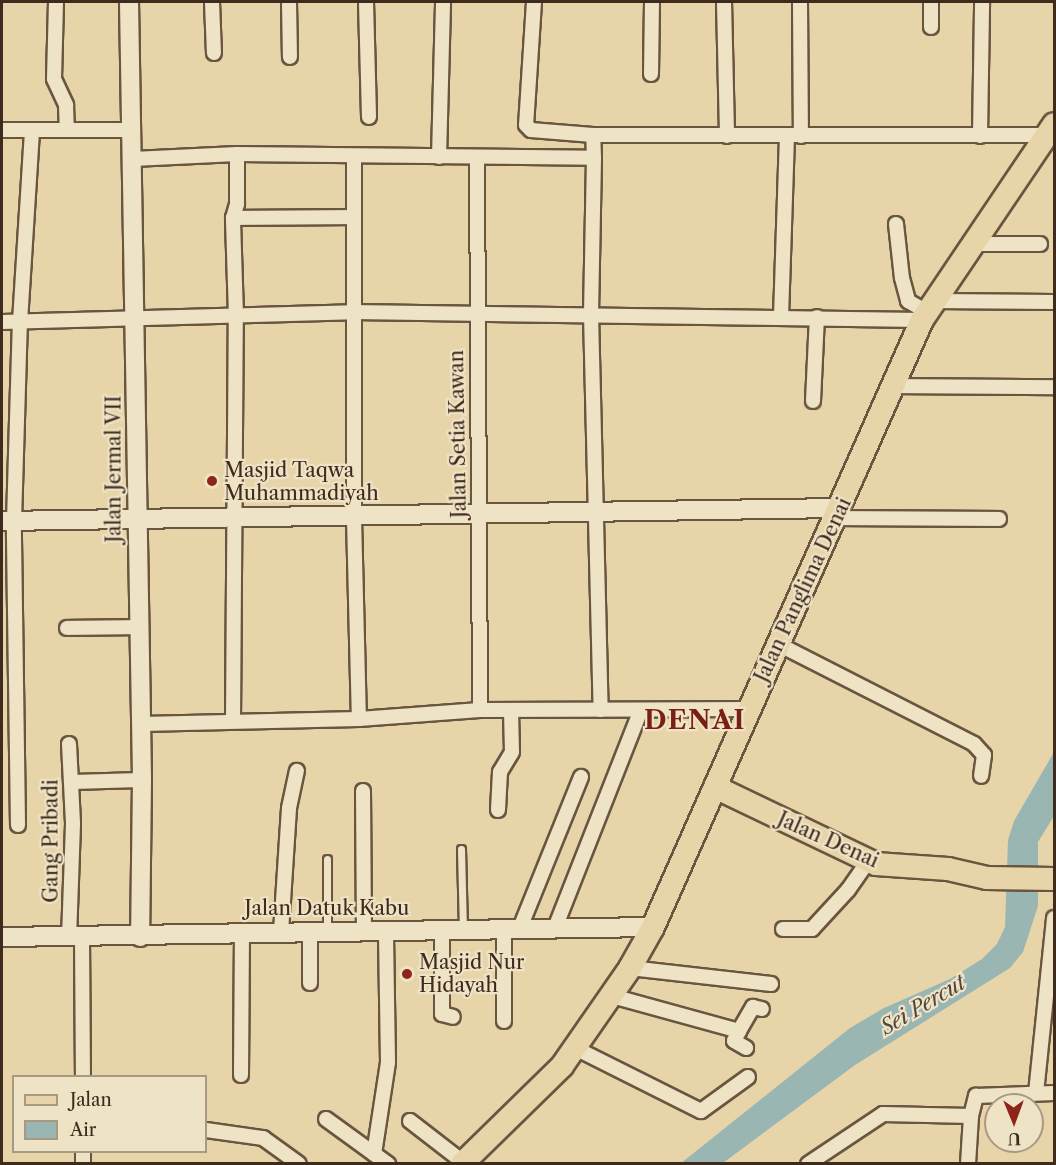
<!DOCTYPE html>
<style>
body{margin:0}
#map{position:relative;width:1056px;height:1165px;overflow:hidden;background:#e7d4a8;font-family:"Libre Caslon Text",serif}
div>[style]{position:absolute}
.water>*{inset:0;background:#9ab6b2}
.roads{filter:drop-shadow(2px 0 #695540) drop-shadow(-2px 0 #695540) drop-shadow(0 2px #695540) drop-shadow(0 -2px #695540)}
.service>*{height:7px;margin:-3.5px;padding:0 3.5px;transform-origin:3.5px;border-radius:3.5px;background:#efe3c6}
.minor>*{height:14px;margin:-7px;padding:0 7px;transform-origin:7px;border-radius:7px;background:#efe3c6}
.tertiary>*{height:18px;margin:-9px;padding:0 9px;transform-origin:9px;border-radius:9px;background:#efe3c6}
.primary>*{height:22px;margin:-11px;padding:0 11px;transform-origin:11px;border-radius:11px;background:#e7d4a8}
.dots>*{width:16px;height:16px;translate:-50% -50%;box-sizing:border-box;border:3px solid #efe3c6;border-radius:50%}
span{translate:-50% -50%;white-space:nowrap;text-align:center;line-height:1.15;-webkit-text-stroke:4.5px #efe3c6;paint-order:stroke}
.street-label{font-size:20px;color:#3f2b1e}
.poi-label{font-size:20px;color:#3f2b1e}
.left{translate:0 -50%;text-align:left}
.water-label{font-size:21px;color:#51473c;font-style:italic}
.district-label{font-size:26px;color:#7a1f14;font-weight:700;letter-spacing:1.5px}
.frame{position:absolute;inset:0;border:3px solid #3f2b1e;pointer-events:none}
.legend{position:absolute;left:12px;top:1075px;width:195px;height:78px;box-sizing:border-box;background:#efe3c6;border:2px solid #a99983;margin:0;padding:8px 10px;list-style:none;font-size:18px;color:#3f2b1e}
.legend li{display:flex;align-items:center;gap:12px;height:30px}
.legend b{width:30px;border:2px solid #a99983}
.north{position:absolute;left:984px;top:1093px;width:60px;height:60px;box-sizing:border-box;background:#efe3c6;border:2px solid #a99983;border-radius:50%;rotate:179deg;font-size:16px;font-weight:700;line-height:24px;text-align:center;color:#3f2b1e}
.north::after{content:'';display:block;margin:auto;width:21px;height:27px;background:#8f2418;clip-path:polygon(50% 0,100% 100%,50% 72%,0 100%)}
</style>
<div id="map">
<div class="water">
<i style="clip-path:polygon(1054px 752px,1054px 816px,1038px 842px,1038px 906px,1023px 952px,1010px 968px,855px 1065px,723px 1163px,680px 1164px,850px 1028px,884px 1008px,950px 979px,982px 959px,997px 944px,1005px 927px,1008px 840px,1014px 821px)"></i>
</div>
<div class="roads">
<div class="service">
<i style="left:461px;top:849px;width:80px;rotate:88.6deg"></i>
<i style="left:327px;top:859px;width:72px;rotate:90deg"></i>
</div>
<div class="minor">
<i style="left:56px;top:2px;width:77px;rotate:91.5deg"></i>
<i style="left:54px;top:79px;width:29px;rotate:65deg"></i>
<i style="left:66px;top:105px;width:25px;rotate:88deg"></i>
<i style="left:212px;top:2px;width:51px;rotate:87.8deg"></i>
<i style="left:289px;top:2px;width:55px;rotate:89deg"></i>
<i style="left:366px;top:2px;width:115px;rotate:88.5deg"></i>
<i style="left:534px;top:2px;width:123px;rotate:93.7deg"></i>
<i style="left:526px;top:125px;width:7px;rotate:45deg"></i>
<i style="left:531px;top:130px;width:62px;rotate:4.6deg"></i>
<i style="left:724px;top:2px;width:134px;rotate:88.7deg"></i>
<i style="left:800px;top:2px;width:134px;rotate:89.6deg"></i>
<i style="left:931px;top:27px;width:25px;rotate:-90deg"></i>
<i style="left:651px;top:74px;width:72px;rotate:-89.2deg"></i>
<i style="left:2px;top:130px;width:131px"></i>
<i style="left:980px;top:136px;width:134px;rotate:-89.1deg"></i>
<i style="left:354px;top:157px;width:361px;rotate:90deg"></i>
<i style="left:354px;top:518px;width:201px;rotate:88.6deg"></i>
<i style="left:439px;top:157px;width:155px;rotate:-88.5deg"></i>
<i style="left:477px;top:157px;width:553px;rotate:89.69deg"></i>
<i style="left:594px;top:158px;width:156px;rotate:91.1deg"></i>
<i style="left:591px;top:314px;width:396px;rotate:88.6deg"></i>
<i style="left:133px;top:159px;width:104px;rotate:-2.8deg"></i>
<i style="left:237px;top:154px;width:357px;rotate:0.6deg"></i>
<i style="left:594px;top:158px;width:23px;rotate:-92deg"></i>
<i style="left:593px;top:135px;width:453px"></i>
<i style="left:233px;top:218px;width:120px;rotate:-0.5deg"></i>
<i style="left:896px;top:224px;width:54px;rotate:83.7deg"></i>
<i style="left:902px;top:278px;width:24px;rotate:75deg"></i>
<i style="left:908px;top:301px;width:22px;rotate:30deg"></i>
<i style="left:973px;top:244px;width:67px"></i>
<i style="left:934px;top:301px;width:120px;rotate:0.5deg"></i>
<i style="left:781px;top:317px;width:181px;rotate:-88.1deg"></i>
<i style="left:2px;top:322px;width:351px;rotate:-1.6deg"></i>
<i style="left:353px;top:312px;width:569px;rotate:0.81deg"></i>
<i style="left:893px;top:386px;width:161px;rotate:0.4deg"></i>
<i style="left:813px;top:401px;width:84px;rotate:-87.3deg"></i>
<i style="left:835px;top:518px;width:164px;rotate:0.3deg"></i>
<i style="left:67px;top:628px;width:72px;rotate:-0.8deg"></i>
<i style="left:778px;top:644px;width:220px;rotate:27deg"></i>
<i style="left:974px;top:744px;width:15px;rotate:48deg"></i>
<i style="left:984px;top:755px;width:21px;rotate:98deg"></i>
<i style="left:233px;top:721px;width:405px;rotate:-89.6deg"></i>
<i style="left:236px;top:316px;width:98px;rotate:-91.8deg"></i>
<i style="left:233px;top:218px;width:15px;rotate:-74deg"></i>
<i style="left:237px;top:204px;width:50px;rotate:-90deg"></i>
<i style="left:141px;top:724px;width:218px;rotate:-1.3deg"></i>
<i style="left:359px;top:719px;width:121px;rotate:-4.3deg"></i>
<i style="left:480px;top:710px;width:268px;rotate:-0.2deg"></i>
<i style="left:69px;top:744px;width:80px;rotate:87.1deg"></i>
<i style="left:73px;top:824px;width:113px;rotate:92deg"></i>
<i style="left:71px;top:782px;width:71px;rotate:-1.6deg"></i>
<i style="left:363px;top:791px;width:140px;rotate:89.6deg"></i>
<i style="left:498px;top:810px;width:38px;rotate:-87deg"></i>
<i style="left:500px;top:772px;width:23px;rotate:-59deg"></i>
<i style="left:512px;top:752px;width:42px;rotate:-91.4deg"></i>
<i style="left:18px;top:825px;width:304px;rotate:-90.8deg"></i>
<i style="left:14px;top:521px;width:199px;rotate:-88.3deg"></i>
<i style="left:20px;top:322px;width:192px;rotate:-86.4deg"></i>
<i style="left:504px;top:928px;width:93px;rotate:90deg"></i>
<i style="left:520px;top:928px;width:163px;rotate:-68deg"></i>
<i style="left:555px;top:928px;width:234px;rotate:-68.5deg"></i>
<i style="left:783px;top:929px;width:29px"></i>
<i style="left:812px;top:929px;width:53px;rotate:-47.3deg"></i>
<i style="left:848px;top:890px;width:35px;rotate:-55deg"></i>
<i style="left:442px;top:930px;width:84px;rotate:90deg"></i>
<i style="left:442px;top:1014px;width:11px;rotate:15deg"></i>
<i style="left:281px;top:932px;width:124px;rotate:-86.3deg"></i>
<i style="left:289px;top:808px;width:38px;rotate:-78deg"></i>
<i style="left:82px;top:938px;width:138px;rotate:89.6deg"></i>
<i style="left:630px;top:968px;width:142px;rotate:6.5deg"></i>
<i style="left:310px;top:983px;width:52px;rotate:-90deg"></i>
<i style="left:612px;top:996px;width:132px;rotate:15.4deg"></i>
<i style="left:739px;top:1031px;width:11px;rotate:117deg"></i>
<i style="left:734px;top:1041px;width:14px;rotate:30deg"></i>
<i style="left:739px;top:1031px;width:28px;rotate:-60deg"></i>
<i style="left:753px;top:1007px;width:9px;rotate:13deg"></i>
<i style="left:575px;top:1048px;width:141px;rotate:26.6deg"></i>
<i style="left:701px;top:1111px;width:58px;rotate:-35.9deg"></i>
<i style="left:241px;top:1075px;width:144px;rotate:-89.6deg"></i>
<i style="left:1036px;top:1093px;width:176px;rotate:-84.1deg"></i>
<i style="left:326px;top:1119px;width:77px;rotate:36deg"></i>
<i style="left:410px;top:1121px;width:67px;rotate:37.7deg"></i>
<i style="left:206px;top:1130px;width:58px;rotate:8deg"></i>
<i style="left:263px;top:1138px;width:44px;rotate:35.8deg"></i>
<i style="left:374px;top:1154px;width:93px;rotate:-81.3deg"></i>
<i style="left:388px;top:1062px;width:131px;rotate:-90.9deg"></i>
<i style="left:83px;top:1164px;width:12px;rotate:-90deg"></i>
<i style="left:808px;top:1164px;width:90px;rotate:-33.7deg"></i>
<i style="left:883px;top:1114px;width:88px;rotate:1.3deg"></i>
<i style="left:968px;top:1164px;width:48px;rotate:-86.4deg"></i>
<i style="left:971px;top:1116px;width:21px;rotate:-76deg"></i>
<i style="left:976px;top:1096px;width:78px;rotate:-2.2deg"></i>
</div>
<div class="tertiary">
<i style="left:129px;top:2px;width:778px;rotate:89.04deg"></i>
<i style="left:142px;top:780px;width:157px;rotate:90.7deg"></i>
<i style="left:2px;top:521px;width:838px;rotate:-0.89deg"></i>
<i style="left:2px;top:937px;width:651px;rotate:-0.88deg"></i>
</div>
<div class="primary">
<i style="left:715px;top:787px;width:178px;rotate:25.6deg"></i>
<i style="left:876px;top:864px;width:72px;rotate:4deg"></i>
<i style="left:948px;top:869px;width:40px;rotate:13deg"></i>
<i style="left:987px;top:878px;width:67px;rotate:0.9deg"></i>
<i style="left:462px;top:1164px;width:140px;rotate:-44.4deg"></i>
<i style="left:562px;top:1066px;width:119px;rotate:-55.2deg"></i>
<i style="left:630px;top:968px;width:47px;rotate:-60.7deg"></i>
<i style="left:653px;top:927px;width:664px;rotate:-66.1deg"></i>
<i style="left:922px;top:320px;width:236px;rotate:-56deg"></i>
</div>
</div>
<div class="dots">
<i style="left:212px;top:481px;background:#8f2418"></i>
<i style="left:407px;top:974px;background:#8f2418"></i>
</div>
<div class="street-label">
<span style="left:458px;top:434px;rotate:-91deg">Jalan Setia Kawan</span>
<span style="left:114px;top:469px;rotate:-90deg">Jalan Jermal VII</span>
<span style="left:803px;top:590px;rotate:-65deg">Jalan Panglima Denai</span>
<span style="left:828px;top:840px;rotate:24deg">Jalan Denai</span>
<span style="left:51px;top:841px;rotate:-90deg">Gang Pribadi</span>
<span style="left:327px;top:908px">Jalan Datuk Kabu</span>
</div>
<div class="poi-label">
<span class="left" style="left:224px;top:482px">Masjid Taqwa<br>Muhammadiyah</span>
<span class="left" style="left:419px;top:974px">Masjid Nur<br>Hidayah</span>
</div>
<div class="water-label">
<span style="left:923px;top:1005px;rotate:-31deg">Sei Percut</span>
</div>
<div class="district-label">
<span style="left:695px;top:721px">DENAI</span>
</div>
<div class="frame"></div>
<ul class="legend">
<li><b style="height:8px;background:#e7d4a8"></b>Jalan</li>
<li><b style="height:16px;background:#9ab6b2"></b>Air</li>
</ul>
<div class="north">U</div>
</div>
